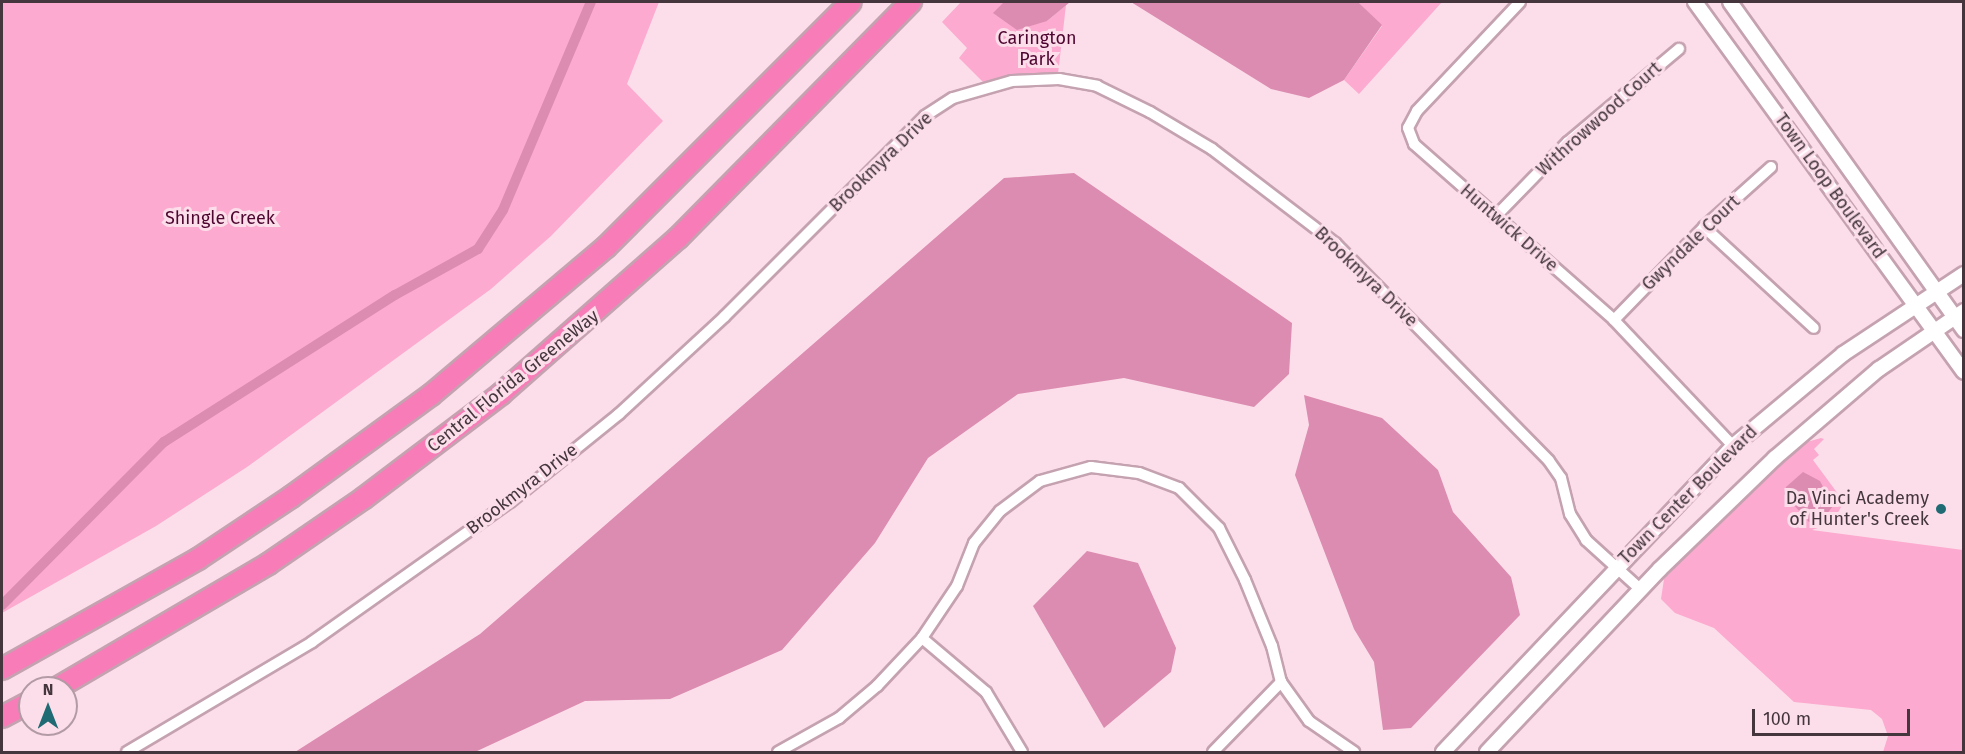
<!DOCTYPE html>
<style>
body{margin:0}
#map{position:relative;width:1965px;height:754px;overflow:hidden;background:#fcdeea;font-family:"Fira Sans",sans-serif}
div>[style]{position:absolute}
.green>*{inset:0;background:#fcaacf}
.water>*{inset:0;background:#db8cb0}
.canal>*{height:10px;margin:-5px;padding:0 5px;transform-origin:5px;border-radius:5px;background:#db8cb0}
.roads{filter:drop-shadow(2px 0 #c5a2b0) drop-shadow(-2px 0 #c5a2b0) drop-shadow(0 2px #c5a2b0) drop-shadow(0 -2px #c5a2b0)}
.minor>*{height:10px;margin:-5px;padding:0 5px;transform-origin:5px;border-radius:5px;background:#fff}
.tertiary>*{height:14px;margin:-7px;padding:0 7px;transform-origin:7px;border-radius:7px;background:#fff}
.motorway>*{height:20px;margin:-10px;padding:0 10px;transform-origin:10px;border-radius:10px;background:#f77cb8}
.dots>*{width:16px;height:16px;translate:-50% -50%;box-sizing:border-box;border:3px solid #fcdeea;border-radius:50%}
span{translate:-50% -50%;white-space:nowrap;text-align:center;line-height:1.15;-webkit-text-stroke:6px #fcdeea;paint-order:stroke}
.park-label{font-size:18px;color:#4e0630}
.street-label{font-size:18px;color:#44363c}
.poi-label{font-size:18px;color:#44363c}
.right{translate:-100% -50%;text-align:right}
.frame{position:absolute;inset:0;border:3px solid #44363c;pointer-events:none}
.north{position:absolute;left:18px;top:676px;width:60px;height:60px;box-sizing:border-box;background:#fcdeea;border:2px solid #b29ba4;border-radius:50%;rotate:0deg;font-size:16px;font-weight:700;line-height:24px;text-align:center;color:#44363c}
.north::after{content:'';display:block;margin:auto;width:21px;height:27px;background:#206a74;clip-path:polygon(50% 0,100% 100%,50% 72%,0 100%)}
.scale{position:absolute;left:1752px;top:709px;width:158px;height:27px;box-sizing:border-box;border:3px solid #44363c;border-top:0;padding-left:8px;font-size:18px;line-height:21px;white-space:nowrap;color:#44363c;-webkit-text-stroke:4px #fcdeea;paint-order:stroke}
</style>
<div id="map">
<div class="green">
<i style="clip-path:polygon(2px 2px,659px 2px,627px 84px,663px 121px,551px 236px,491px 289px,247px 467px,156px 526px,2px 613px)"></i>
<i style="clip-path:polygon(961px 2px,1005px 2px,1047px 21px,1066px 5px,1058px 74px,1014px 75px,983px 82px,959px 58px,967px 48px,942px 22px)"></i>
<i style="clip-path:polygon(1358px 2px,1442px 2px,1359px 94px,1344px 80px,1382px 26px)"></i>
<i style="clip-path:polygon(1821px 438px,1824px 439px,1814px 449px,1819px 455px,1813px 460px,1844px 502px,1832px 523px,1812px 530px,1963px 550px,1963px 752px,1883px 752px,1888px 736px,1882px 719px,1871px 710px,1794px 702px,1714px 628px,1675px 613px,1661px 599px,1664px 579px,1713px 526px,1800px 444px)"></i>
</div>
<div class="water">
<i style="clip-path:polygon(1004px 2px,1070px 2px,1047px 21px,1017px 30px,993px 13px)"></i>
<i style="clip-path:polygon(1131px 2px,1358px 2px,1382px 25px,1344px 80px,1309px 98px,1271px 89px)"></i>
<i style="clip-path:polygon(1074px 173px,1292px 323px,1289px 374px,1254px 407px,1124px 378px,1018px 394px,928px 458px,875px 543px,782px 650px,670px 699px,585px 701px,475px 752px,295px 752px,480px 634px,1004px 178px)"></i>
<i style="clip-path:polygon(1304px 395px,1382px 418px,1438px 470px,1453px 512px,1511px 577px,1520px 615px,1411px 728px,1383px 730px,1374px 662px,1354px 629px,1295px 475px,1309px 425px)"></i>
<i style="clip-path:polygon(1803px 472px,1820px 481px,1833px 506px,1820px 523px,1809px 522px,1784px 494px,1786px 487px)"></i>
<i style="clip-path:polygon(1087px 551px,1138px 563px,1176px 648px,1171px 672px,1104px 728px,1033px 606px)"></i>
</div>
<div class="canal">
<i style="left:2px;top:605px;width:230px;rotate:-45.2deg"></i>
<i style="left:164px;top:442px;width:274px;rotate:-32.5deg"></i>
<i style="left:395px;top:295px;width:95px;rotate:-29deg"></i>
<i style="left:478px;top:249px;width:46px;rotate:-57.3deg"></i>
<i style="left:503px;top:210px;width:226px;rotate:-67.1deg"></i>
</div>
<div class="roads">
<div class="minor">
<i style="left:1520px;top:2px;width:150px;rotate:133.4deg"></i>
<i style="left:1417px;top:111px;width:19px;rotate:118deg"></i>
<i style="left:1408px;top:128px;width:17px;rotate:69deg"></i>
<i style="left:1414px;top:144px;width:266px;rotate:41.3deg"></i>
<i style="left:1614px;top:320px;width:173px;rotate:46.6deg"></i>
<i style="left:1495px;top:217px;width:105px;rotate:-45.8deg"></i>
<i style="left:1568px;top:142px;width:145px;rotate:-40deg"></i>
<i style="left:1704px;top:227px;width:149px;rotate:42.6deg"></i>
<i style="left:1614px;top:320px;width:129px;rotate:-45.9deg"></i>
<i style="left:1704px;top:227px;width:90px;rotate:-41.8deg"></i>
<i style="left:922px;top:638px;width:84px;rotate:40.2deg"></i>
<i style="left:986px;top:692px;width:70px;rotate:59deg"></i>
<i style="left:127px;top:752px;width:215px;rotate:-30.7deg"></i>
<i style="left:312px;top:642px;width:242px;rotate:-35.3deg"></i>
<i style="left:510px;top:502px;width:140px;rotate:-38.9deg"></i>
<i style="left:619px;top:414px;width:143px;rotate:-42.7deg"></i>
<i style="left:724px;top:317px;width:284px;rotate:-45deg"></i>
<i style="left:925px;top:116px;width:33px;rotate:-33deg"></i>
<i style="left:953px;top:98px;width:61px;rotate:-16.1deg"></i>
<i style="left:1012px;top:81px;width:47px;rotate:-2.4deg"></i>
<i style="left:1059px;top:79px;width:39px;rotate:10deg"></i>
<i style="left:1097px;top:86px;width:59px;rotate:26.1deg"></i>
<i style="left:1150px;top:112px;width:72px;rotate:30.8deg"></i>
<i style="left:1212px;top:149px;width:155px;rotate:37.4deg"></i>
<i style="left:1335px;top:243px;width:305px;rotate:45.5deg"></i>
<i style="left:1549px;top:461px;width:21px;rotate:55deg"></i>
<i style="left:1561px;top:478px;width:37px;rotate:76deg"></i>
<i style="left:1570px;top:514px;width:31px;rotate:58deg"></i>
<i style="left:1586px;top:540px;width:73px;rotate:42.2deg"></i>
<i style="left:778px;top:752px;width:70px;rotate:-29.1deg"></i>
<i style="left:839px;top:718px;width:50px;rotate:-40.1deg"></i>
<i style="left:877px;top:686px;width:66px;rotate:-46.8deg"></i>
<i style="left:922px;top:638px;width:63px;rotate:-56.1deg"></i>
<i style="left:957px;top:586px;width:46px;rotate:-68.4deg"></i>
<i style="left:974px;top:543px;width:41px;rotate:-50.9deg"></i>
<i style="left:1000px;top:511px;width:50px;rotate:-36.9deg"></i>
<i style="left:1040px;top:481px;width:53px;rotate:-15.4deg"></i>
<i style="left:1091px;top:467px;width:48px;rotate:7.1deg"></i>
<i style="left:1139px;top:473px;width:43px;rotate:20.6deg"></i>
<i style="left:1179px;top:488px;width:57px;rotate:45deg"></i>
<i style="left:1219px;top:528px;width:58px;rotate:63.4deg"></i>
<i style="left:1245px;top:580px;width:71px;rotate:67.8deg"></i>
<i style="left:1272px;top:646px;width:37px;rotate:76deg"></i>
<i style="left:1281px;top:682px;width:48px;rotate:54.3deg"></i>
<i style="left:1309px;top:721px;width:55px;rotate:34.6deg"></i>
<i style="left:1213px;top:752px;width:98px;rotate:-45.8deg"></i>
</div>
<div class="tertiary">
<i style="left:1695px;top:2px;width:457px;rotate:54deg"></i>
<i style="left:1730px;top:2px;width:403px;rotate:54.5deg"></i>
<i style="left:1443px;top:752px;width:422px;rotate:-46.5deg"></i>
<i style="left:1733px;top:446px;width:143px;rotate:-39.9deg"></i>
<i style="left:1843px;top:354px;width:145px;rotate:-33.5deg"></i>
<i style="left:1487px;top:752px;width:252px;rotate:-46.6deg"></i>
<i style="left:1660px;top:569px;width:160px;rotate:-44deg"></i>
<i style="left:1775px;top:458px;width:137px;rotate:-40.6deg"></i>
<i style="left:1879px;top:369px;width:103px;rotate:-34.3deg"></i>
</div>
<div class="motorway">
<i style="left:2px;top:669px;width:225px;rotate:-29.3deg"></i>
<i style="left:198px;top:559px;width:112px;rotate:-33.7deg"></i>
<i style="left:291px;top:497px;width:173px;rotate:-36.1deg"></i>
<i style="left:431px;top:395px;width:229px;rotate:-40.2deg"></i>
<i style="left:606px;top:247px;width:346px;rotate:-45deg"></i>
<i style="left:57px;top:688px;width:245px;rotate:-30.4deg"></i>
<i style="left:268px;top:564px;width:116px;rotate:-34.5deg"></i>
<i style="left:364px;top:498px;width:172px;rotate:-37.2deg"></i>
<i style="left:501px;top:394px;width:236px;rotate:-41.4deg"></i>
<i style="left:678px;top:238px;width:332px;rotate:-45.4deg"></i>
<i style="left:2px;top:717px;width:32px;rotate:-28deg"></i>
</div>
</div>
<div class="dots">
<i style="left:1941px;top:509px;background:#206a74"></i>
</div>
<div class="park-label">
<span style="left:1037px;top:49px">Carington<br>Park</span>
<span style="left:220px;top:218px">Shingle Creek</span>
</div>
<div class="street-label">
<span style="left:1599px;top:119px;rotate:-42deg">Withrowwood Court</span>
<span style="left:881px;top:162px;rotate:-44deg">Brookmyra Drive</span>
<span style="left:1830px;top:186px;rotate:54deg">Town Loop Boulevard</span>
<span style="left:1509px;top:228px;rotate:41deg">Huntwick Drive</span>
<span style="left:1691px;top:243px;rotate:-44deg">Gwyndale Court</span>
<span style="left:1366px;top:277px;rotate:44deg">Brookmyra Drive</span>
<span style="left:513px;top:381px;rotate:-39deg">Central Florida GreeneWay</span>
<span style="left:522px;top:489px;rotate:-38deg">Brookmyra Drive</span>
<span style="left:1688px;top:495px;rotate:-45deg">Town Center Boulevard</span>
</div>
<div class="poi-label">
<span class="right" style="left:1929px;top:509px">Da Vinci Academy<br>of Hunter's Creek</span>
</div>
<div class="frame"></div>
<div class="north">N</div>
<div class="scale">100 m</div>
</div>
